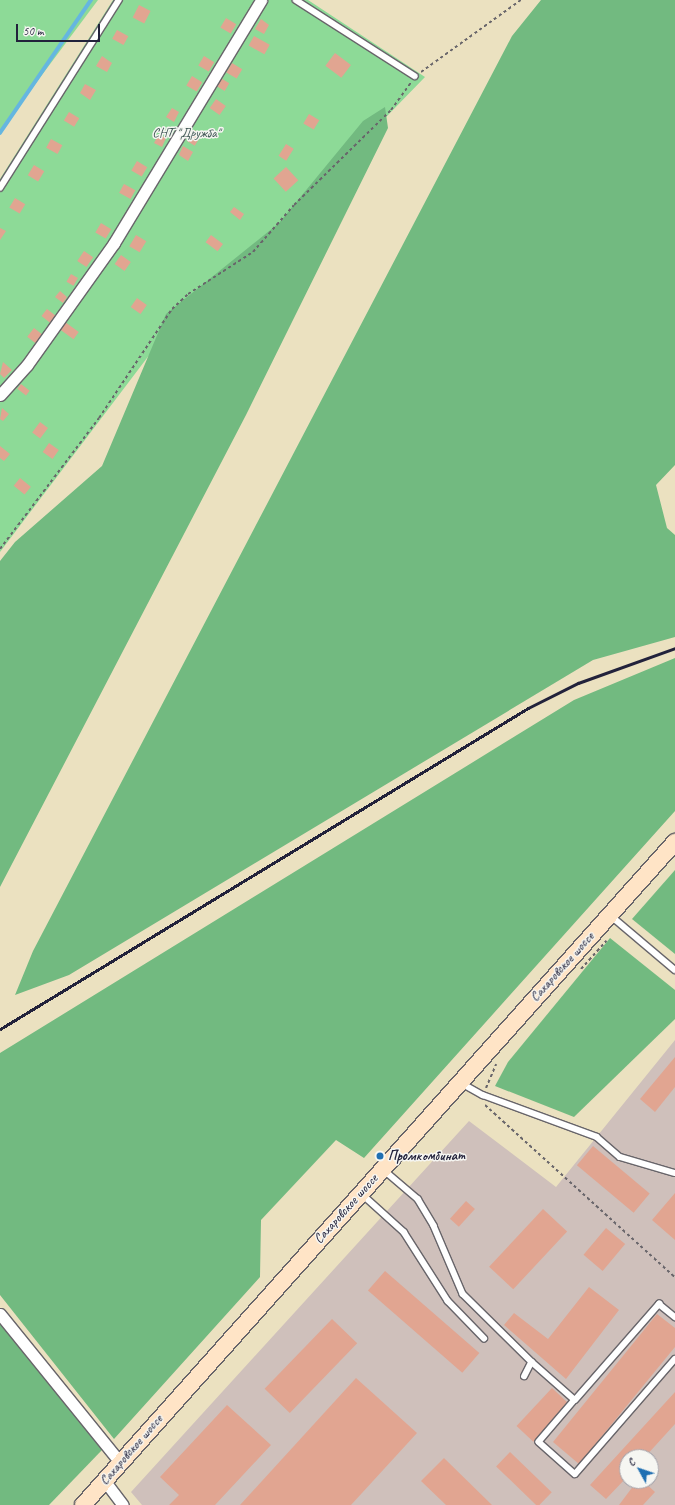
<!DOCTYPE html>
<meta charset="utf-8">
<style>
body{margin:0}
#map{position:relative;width:675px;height:1505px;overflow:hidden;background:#ebe1c0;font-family:Caveat,sans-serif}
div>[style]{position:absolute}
.industrial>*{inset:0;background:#cfc0bb}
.green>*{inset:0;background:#8dda97}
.forest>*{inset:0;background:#72ba80}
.stream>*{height:3.5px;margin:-1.75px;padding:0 1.75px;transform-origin:1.75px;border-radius:1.75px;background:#65b6e0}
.building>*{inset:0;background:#e1a591;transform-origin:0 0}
.path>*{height:2px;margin-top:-1px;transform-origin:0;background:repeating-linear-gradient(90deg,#68656a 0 3px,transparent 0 6px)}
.roads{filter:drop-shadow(1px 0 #68656a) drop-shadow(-1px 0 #68656a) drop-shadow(0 1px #68656a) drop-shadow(0 -1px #68656a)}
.service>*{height:5.5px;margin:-2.75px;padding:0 2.75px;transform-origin:2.75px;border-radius:2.75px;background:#fff}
.minor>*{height:11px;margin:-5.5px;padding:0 5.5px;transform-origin:5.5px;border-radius:5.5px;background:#fff}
.secondary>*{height:16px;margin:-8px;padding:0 8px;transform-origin:8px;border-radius:8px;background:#ffe4c6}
.rail>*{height:3px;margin:-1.5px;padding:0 1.5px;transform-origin:1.5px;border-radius:1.5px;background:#22223b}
.dots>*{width:11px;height:11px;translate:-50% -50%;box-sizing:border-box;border:2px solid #f6f6f2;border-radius:50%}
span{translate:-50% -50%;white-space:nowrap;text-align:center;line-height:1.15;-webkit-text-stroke:3px #f6f6f2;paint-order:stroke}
.park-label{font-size:14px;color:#425957}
.street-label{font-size:14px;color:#22223b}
.poi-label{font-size:14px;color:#22223b;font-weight:700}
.left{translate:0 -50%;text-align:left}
.north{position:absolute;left:619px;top:1449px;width:40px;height:40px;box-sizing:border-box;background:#f6f6f2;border:1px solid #a1a1a9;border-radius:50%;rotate:310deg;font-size:11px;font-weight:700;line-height:16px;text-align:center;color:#22223b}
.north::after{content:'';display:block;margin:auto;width:14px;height:18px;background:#1f6fb2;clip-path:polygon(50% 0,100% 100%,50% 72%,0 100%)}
.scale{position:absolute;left:16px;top:24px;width:84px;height:18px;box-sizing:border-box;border:2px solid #22223b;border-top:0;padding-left:5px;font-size:12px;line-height:14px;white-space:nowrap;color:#22223b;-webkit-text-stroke:3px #f6f6f2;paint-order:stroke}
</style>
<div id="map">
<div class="industrial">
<i style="clip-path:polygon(evenodd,675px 1040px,675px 1505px,142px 1505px,131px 1492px,469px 1121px,556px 1187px,675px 1040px,627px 1457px,651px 1457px,651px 1481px,627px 1481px,627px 1457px)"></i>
</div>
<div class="green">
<i style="clip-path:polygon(0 0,98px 0,0 131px)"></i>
<i style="clip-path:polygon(113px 0,308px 0,425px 77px,242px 265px,175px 321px,0 552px,0 179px)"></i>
</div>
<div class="forest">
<i style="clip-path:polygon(541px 0,675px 0,675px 465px,656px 485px,667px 528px,675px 535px,675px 637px,593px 660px,69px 975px,15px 995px,33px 951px,512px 36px)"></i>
<i style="clip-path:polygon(385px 107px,388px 128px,246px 415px,0 887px,0 561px,15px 542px,102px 466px,166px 314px,279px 223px,363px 121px)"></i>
<i style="clip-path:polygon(675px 658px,675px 811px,364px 1158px,336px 1140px,261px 1220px,260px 1277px,114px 1439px,0 1295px,0 1053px,574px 700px)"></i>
<i style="clip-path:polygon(675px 870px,675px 954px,632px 919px)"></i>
<i style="clip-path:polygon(610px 938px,675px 990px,675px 1019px,574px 1117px,495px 1086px,508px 1062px)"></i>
<i style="clip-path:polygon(0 1324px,102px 1450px,49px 1505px,0 1505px)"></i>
</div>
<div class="stream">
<i style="left:0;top:133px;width:161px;rotate:-55.6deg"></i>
</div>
<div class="building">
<i style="left:139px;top:5px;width:13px;height:14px;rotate:27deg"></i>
<i style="left:226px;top:18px;width:12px;height:11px;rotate:31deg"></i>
<i style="clip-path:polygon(261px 19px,269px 25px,264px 34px,255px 29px)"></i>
<i style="left:117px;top:30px;width:13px;height:10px;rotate:29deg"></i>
<i style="left:254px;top:36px;width:18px;height:11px;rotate:29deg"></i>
<i style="left:335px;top:53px;width:20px;height:16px;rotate:37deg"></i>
<i style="clip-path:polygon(102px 56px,112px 63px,107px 72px,96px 66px)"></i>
<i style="left:204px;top:56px;width:12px;height:11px;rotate:31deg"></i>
<i style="left:232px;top:63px;width:12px;height:11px;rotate:31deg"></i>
<i style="left:192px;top:76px;width:12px;height:11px;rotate:31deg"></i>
<i style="left:219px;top:77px;width:12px;height:9px;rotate:31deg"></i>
<i style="clip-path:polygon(85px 84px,96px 90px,90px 100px,80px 93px)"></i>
<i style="left:216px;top:99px;width:12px;height:11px;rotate:35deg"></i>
<i style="clip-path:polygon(172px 108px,179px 112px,174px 122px,166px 117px)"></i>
<i style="left:69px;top:112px;width:12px;height:10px;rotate:31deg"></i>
<i style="left:309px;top:114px;width:12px;height:11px;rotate:31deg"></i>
<i style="left:194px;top:130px;width:9px;height:13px;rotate:32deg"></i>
<i style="clip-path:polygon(159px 134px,166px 138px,162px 147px,154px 143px)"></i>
<i style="left:51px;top:139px;width:13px;height:10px;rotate:29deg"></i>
<i style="left:286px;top:144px;width:9px;height:14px;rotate:32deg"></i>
<i style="clip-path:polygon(183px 146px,193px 152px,188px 161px,179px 155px)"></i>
<i style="left:137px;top:161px;width:12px;height:11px;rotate:31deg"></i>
<i style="left:34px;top:165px;width:12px;height:12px;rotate:31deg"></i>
<i style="left:286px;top:167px;width:18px;height:17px;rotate:47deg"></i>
<i style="left:124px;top:184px;width:13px;height:10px;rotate:29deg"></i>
<i style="left:15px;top:198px;width:12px;height:11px;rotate:31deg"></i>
<i style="clip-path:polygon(234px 207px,244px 214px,240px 220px,230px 212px)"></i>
<i style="left:101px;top:223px;width:12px;height:11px;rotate:31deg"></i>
<i style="clip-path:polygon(0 228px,6px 231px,0 240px)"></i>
<i style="left:136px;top:235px;width:12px;height:13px;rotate:31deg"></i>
<i style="left:211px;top:235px;width:15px;height:9px;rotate:37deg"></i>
<i style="left:84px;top:251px;width:11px;height:12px;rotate:34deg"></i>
<i style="left:121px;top:255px;width:12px;height:11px;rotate:35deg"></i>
<i style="left:71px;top:274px;width:8px;height:9px;rotate:30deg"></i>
<i style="clip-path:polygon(60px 291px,67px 297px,63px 303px,55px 297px)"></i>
<i style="left:137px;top:298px;width:12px;height:11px;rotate:35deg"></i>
<i style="left:47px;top:309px;width:11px;height:9px;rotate:38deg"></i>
<i style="left:65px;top:322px;width:17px;height:9px;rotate:36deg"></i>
<i style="left:34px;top:328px;width:11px;height:11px;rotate:38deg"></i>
<i style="clip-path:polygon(3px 362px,12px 370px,4px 378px,0 374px)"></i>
<i style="left:21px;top:384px;width:11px;height:6px;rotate:38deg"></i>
<i style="clip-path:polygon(2px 408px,9px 414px,3px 421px,0 419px)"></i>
<i style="left:40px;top:422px;width:10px;height:13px;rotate:37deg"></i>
<i style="left:49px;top:443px;width:12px;height:11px;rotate:35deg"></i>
<i style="clip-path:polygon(0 446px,10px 454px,4px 461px,0 458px)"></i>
<i style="left:20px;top:478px;width:14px;height:10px;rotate:39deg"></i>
<i style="clip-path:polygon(675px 1057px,675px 1087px,655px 1112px,640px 1099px)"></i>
<i style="left:593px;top:1146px;width:74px;height:25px;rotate:40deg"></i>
<i style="clip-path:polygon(675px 1193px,675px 1240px,652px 1220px)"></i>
<i style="left:466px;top:1201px;width:12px;height:24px;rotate:42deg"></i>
<i style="left:543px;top:1209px;width:33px;height:79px;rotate:43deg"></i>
<i style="left:606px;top:1228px;width:25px;height:35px;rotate:40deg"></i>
<i style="left:385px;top:1271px;width:125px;height:26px;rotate:41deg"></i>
<i style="clip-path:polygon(589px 1287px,619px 1310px,566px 1379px,504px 1325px,514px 1313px,548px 1339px)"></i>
<i style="clip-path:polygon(657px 1314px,675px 1328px,675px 1347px,579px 1464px,553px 1442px)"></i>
<i style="left:332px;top:1319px;width:35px;height:97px;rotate:44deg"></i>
<i style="clip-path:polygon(356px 1378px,417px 1433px,351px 1505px,240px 1505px)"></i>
<i style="left:552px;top:1388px;width:23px;height:52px;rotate:43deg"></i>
<i style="clip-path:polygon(675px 1392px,675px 1424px,645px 1457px,627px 1457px,627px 1477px,606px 1499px,590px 1485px)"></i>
<i style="clip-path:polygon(227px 1405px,271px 1445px,215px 1505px,169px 1505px,179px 1495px,160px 1477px)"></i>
<i style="left:510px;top:1452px;width:58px;height:20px;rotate:44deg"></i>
<i style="clip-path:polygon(444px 1458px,492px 1505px,446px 1505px,421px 1481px)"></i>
<i style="clip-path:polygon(637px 1481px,643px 1481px,655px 1492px,643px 1505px,619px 1505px)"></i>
</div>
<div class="path">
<i style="left:421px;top:72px;width:123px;rotate:-35.8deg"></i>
<i style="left:0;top:549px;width:164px;rotate:-52.9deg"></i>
<i style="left:99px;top:418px;width:131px;rotate:-56.2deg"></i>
<i style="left:172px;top:309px;width:22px;rotate:-43deg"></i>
<i style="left:188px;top:294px;width:77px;rotate:-32.9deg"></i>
<i style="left:253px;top:252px;width:62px;rotate:-48.9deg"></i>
<i style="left:294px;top:205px;width:136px;rotate:-44.4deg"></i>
<i style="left:391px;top:110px;width:34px;rotate:-54deg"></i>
<i style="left:581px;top:969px;width:38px;rotate:-48deg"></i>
<i style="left:486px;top:1088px;width:26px;rotate:-67deg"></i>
<i style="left:485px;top:1105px;width:256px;rotate:42.2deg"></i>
</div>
<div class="roads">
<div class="service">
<i style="left:296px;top:0;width:141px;rotate:32.6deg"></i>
<i style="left:0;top:188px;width:222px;rotate:-57.7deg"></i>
<i style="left:610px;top:915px;width:85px;rotate:40.2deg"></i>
<i style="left:461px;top:1083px;width:25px;rotate:29deg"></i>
<i style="left:483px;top:1095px;width:121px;rotate:20.2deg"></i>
<i style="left:597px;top:1137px;width:30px;rotate:41deg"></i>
<i style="left:620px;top:1157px;width:57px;rotate:16.2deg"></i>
<i style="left:384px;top:1170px;width:45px;rotate:40.5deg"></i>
<i style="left:418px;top:1199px;width:31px;rotate:59deg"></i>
<i style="left:434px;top:1226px;width:74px;rotate:66.9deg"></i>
<i style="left:463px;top:1294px;width:97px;rotate:44.6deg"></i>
<i style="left:532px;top:1362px;width:16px;rotate:117deg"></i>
<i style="left:362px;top:1194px;width:57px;rotate:42.1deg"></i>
<i style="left:404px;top:1232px;width:82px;rotate:57.5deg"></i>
<i style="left:448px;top:1301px;width:52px;rotate:45.8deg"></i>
<i style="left:532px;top:1362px;width:57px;rotate:41.5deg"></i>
<i style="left:575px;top:1400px;width:128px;rotate:-48.8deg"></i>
<i style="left:659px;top:1304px;width:21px;rotate:39deg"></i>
<i style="left:575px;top:1400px;width:55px;rotate:130.6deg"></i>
<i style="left:539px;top:1442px;width:48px;rotate:41.6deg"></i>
<i style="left:575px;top:1474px;width:152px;rotate:-49deg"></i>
</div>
<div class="minor">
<i style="left:0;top:395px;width:40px;rotate:-48deg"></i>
<i style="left:27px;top:365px;width:150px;rotate:-54.5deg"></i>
<i style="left:114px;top:243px;width:284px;rotate:-58.8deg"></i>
<i style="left:0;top:1314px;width:191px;rotate:51deg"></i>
<i style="left:104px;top:1480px;width:31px;rotate:53deg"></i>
</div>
<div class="secondary">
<i style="left:83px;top:1505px;width:889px;rotate:-48.24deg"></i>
</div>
</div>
<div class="rail">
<i style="left:0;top:1029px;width:618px;rotate:-31.3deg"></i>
<i style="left:528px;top:708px;width:56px;rotate:-26.6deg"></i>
<i style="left:578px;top:683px;width:103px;rotate:-19.8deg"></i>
</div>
<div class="dots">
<i style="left:380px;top:1156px;background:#1f6fb2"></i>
</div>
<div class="park-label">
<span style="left:186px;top:133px">СНТ "Дружба"</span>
</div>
<div class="street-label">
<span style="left:562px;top:967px;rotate:-48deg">Сахаровское шоссе</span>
<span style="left:346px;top:1209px;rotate:-48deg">Сахаровское шоссе</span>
<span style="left:131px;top:1450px;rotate:-49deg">Сахаровское шоссе</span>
</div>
<div class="poi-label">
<span class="left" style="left:388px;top:1156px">Промкомбинат</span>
</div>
<div class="north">С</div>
<div class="scale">50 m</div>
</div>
